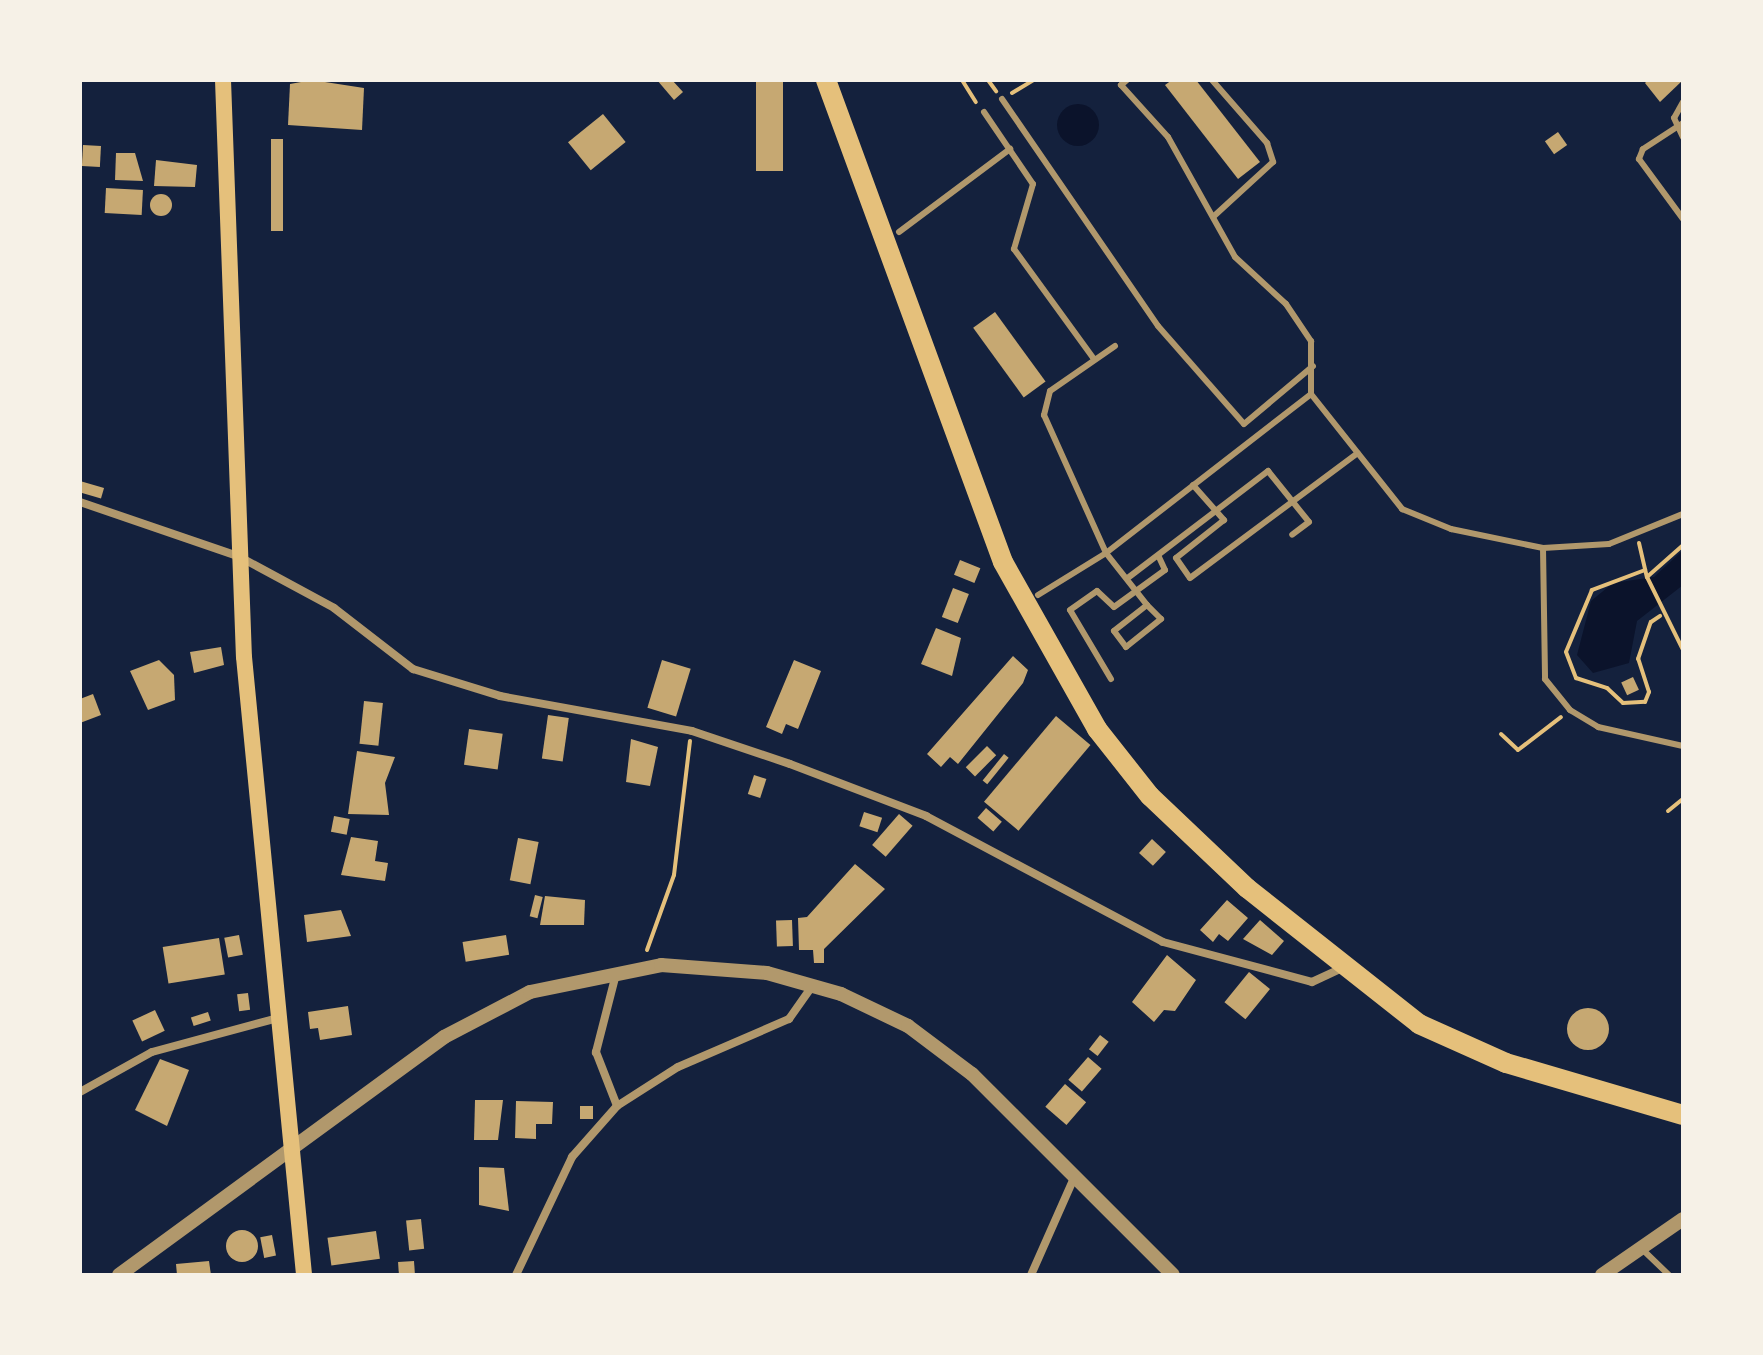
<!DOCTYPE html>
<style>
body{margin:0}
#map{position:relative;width:1763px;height:1355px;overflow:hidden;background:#14213d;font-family:"Noto Sans",sans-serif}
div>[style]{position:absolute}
.water>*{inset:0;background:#0b132b}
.round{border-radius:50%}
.building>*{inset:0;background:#c6a872;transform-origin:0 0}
.path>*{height:4px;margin:-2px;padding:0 2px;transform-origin:2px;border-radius:2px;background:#e5c07b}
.service>*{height:6px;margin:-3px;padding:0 3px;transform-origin:3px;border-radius:3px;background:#b1986c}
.minor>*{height:8px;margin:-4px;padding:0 4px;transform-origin:4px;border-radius:4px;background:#b1986c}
.tertiary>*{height:14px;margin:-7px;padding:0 7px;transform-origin:7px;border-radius:7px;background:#b1986c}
.secondary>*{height:16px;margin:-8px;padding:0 8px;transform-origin:8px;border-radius:8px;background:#e5c07b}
.primary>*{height:20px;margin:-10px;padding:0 10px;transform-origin:10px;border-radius:10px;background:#e5c07b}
span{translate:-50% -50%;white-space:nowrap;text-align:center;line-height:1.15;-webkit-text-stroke:6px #f6f1e7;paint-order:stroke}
.frame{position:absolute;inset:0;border:82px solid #f6f1e7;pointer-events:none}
</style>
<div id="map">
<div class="water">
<i class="round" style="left:1057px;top:104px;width:42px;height:42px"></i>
<i style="clip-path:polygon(1683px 550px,1683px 585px,1637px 621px,1629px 663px,1593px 673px,1577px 655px,1591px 601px,1613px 583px,1654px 577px)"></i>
</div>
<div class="building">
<i style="clip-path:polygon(312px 80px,364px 88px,362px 130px,288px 125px,290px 84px)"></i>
<i style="clip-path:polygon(657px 80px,672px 80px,683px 92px,674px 100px)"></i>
<i style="left:756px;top:80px;width:27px;height:91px"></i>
<i style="clip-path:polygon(1172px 80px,1196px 80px,1260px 162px,1238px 179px,1165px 85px)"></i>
<i style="clip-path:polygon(1683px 80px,1660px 102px,1645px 83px,1648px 80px)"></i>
<i style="left:603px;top:114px;width:36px;height:45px;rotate:51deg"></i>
<i style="left:1558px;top:132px;width:16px;height:16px;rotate:55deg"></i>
<i style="left:271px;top:139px;width:12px;height:92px"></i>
<i style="left:83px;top:145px;width:18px;height:21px;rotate:3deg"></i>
<i style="clip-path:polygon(116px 153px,135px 153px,143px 181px,115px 180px)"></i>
<i style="clip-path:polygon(156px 160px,197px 165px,195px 187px,154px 186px)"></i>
<i style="left:106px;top:188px;width:37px;height:25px;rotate:3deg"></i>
<i class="round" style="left:150px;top:194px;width:22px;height:22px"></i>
<i style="left:995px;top:312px;width:86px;height:27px;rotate:54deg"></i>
<i style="left:80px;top:481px;width:25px;height:11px;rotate:16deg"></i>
<i style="left:960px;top:560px;width:22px;height:16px;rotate:22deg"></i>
<i style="left:953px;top:588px;width:17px;height:31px;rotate:21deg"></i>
<i style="clip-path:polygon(936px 628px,961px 638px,952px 676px,921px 664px)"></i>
<i style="clip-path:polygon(221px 647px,224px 665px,194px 673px,190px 652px)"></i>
<i style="clip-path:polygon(1013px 656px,1028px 670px,1023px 683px,958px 764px,950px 757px,941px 767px,927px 754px)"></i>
<i style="clip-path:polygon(159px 660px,174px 675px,175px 700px,148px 710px,130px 671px)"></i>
<i style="left:662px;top:660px;width:30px;height:50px;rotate:17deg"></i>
<i style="clip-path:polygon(794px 660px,821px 671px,798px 729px,786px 724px,782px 734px,766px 727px)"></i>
<i style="left:1633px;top:677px;width:14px;height:13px;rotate:65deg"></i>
<i style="clip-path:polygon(93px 694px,101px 715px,80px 723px,80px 699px)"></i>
<i style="left:364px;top:701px;width:19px;height:43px;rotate:6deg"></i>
<i style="left:548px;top:715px;width:21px;height:44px;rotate:8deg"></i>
<i style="left:1056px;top:716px;width:45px;height:112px;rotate:40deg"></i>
<i style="left:469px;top:729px;width:34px;height:36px;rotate:8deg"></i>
<i style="clip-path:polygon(631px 739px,658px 747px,650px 786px,626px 782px)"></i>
<i style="left:987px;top:746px;width:13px;height:30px;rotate:45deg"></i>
<i style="clip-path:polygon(357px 751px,395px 757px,385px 783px,389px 815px,348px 814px)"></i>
<i style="left:1004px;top:754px;width:6px;height:34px;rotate:39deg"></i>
<i style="left:754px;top:775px;width:13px;height:20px;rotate:18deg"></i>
<i style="left:986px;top:808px;width:21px;height:13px;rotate:41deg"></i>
<i style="left:864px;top:812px;width:19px;height:15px;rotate:18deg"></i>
<i style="left:899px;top:814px;width:18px;height:41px;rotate:41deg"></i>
<i style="left:334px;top:816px;width:16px;height:16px;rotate:11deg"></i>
<i style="clip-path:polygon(351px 837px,378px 841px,375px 861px,388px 863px,385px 881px,341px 875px)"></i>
<i style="left:518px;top:838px;width:21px;height:43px;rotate:11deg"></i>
<i style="left:1152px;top:839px;width:19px;height:19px;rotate:43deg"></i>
<i style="clip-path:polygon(855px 864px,885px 889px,824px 949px,824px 963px,814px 963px,813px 950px,799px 950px,798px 918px,807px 917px)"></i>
<i style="left:535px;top:895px;width:8px;height:22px;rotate:14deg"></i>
<i style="clip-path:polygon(545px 896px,585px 900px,584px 925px,540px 925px)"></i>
<i style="clip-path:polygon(1227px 900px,1248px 918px,1228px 941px,1219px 934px,1213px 942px,1200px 930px)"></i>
<i style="clip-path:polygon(341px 910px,351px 936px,307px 942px,304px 915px)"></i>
<i style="left:792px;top:920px;width:26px;height:16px;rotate:88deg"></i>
<i style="clip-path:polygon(1260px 920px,1284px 941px,1272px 955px,1243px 939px)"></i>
<i style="left:239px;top:935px;width:20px;height:15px;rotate:79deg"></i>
<i style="left:506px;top:935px;width:20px;height:44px;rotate:81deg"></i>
<i style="left:219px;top:938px;width:37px;height:57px;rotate:81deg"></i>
<i style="clip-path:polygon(1167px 955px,1196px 980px,1175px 1011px,1164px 1010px,1154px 1022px,1132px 1002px)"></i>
<i style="left:1249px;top:972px;width:27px;height:39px;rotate:39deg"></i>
<i style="left:248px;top:993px;width:17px;height:11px;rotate:83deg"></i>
<i style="clip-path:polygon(348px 1006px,352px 1035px,320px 1040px,318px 1028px,310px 1029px,308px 1012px)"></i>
<i class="round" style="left:1567px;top:1008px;width:42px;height:42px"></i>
<i style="left:155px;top:1010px;width:23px;height:25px;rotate:65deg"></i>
<i style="left:208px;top:1012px;width:9px;height:18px;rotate:72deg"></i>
<i style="left:1100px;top:1035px;width:11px;height:18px;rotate:38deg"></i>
<i style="left:1088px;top:1057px;width:18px;height:30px;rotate:41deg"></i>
<i style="clip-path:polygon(160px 1059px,189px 1070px,167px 1126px,135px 1110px)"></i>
<i style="left:1065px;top:1084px;width:28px;height:30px;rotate:41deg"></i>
<i style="clip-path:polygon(475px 1100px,503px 1100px,498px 1140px,474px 1140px)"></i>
<i style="clip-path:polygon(516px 1101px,553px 1102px,552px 1124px,536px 1124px,536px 1139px,515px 1138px)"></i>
<i style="left:580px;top:1106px;width:13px;height:13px"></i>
<i style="clip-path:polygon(479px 1167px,504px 1168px,509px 1211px,479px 1205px)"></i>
<i style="left:421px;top:1219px;width:30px;height:15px;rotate:84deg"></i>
<i class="round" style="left:226px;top:1230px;width:32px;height:32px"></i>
<i style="left:376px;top:1231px;width:28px;height:49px;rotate:82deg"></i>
<i style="left:272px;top:1235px;width:21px;height:12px;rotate:79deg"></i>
<i style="clip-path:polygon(209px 1261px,211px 1275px,177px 1275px,176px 1264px)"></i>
<i style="left:414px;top:1261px;width:13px;height:16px;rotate:86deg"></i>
</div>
<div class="path">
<i style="left:962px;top:80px;width:26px;rotate:58deg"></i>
<i style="left:988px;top:80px;width:14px;rotate:54deg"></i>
<i style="left:1012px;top:93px;width:26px;rotate:-31deg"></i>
<i style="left:1639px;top:543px;width:35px;rotate:77deg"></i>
<i style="left:1647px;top:577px;width:48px;rotate:-41.6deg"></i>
<i style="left:1645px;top:570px;width:57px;rotate:159.3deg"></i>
<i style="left:1592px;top:590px;width:67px;rotate:112.8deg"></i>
<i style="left:1566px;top:652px;width:28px;rotate:69deg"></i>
<i style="left:1576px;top:678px;width:33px;rotate:18deg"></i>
<i style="left:1607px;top:688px;width:22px;rotate:43deg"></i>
<i style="left:1623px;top:703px;width:22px;rotate:-3deg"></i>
<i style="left:1645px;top:702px;width:11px;rotate:-68deg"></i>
<i style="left:1649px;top:692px;width:35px;rotate:-108deg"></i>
<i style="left:1638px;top:659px;width:39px;rotate:-71deg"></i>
<i style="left:1651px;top:622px;width:11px;rotate:-34deg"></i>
<i style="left:1647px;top:577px;width:81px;rotate:63.7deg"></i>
<i style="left:1501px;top:734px;width:23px;rotate:43deg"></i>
<i style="left:1518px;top:750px;width:54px;rotate:-37.5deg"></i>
<i style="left:1668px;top:811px;width:19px;rotate:-39deg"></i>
<i style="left:647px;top:950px;width:80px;rotate:-70.2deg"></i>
<i style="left:674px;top:875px;width:135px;rotate:-83.2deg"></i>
</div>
<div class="service">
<i style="left:1127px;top:80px;width:8px;rotate:140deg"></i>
<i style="left:1121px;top:85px;width:70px;rotate:47.9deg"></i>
<i style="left:1168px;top:137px;width:137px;rotate:60.8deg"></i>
<i style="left:1235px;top:257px;width:69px;rotate:42.7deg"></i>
<i style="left:1286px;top:304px;width:45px;rotate:56deg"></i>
<i style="left:1311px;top:341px;width:53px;rotate:90deg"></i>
<i style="left:1311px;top:394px;width:147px;rotate:51.6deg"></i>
<i style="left:1402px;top:509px;width:53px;rotate:22.2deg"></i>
<i style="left:1451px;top:529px;width:94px;rotate:11.7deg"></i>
<i style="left:1543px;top:548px;width:131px;rotate:89.1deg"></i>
<i style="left:1545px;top:679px;width:40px;rotate:51deg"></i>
<i style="left:1570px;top:710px;width:33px;rotate:31deg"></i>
<i style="left:1598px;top:727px;width:87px;rotate:12.6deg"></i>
<i style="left:1212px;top:80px;width:84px;rotate:48.9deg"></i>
<i style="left:1267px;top:143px;width:20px;rotate:72deg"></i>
<i style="left:1273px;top:162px;width:81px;rotate:137.5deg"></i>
<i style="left:1002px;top:99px;width:275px;rotate:55.5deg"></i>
<i style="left:1158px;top:326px;width:130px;rotate:48.7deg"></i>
<i style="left:1244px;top:424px;width:90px;rotate:-40deg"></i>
<i style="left:1683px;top:102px;width:18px;rotate:119deg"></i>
<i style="left:1674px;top:118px;width:21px;rotate:65deg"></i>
<i style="left:984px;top:112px;width:87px;rotate:55.8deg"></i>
<i style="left:1033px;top:184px;width:68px;rotate:106.3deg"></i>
<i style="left:1014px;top:249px;width:136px;rotate:54deg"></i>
<i style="left:1683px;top:123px;width:48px;rotate:147deg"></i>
<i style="left:1643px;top:149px;width:11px;rotate:112deg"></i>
<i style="left:1639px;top:159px;width:74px;rotate:53.7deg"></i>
<i style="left:899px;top:232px;width:139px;rotate:-36.8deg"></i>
<i style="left:1115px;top:346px;width:79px;rotate:145.3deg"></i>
<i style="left:1050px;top:391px;width:25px;rotate:104deg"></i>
<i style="left:1044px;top:415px;width:151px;rotate:65.8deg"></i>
<i style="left:1106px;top:553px;width:66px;rotate:51.7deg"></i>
<i style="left:1147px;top:605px;width:42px;rotate:141.8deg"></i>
<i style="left:1114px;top:631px;width:20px;rotate:53deg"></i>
<i style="left:1126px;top:647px;width:45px;rotate:-38.7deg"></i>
<i style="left:1161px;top:619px;width:20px;rotate:-135deg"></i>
<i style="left:1193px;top:485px;width:47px;rotate:48.5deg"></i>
<i style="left:1224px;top:520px;width:61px;rotate:141.6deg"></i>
<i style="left:1176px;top:558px;width:24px;rotate:55deg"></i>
<i style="left:1190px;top:578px;width:209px;rotate:-36.7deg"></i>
<i style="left:1543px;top:548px;width:66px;rotate:-3.5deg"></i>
<i style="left:1609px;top:544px;width:80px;rotate:-22.1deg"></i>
<i style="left:1129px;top:577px;width:175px;rotate:-37.3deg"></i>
<i style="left:1268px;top:471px;width:65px;rotate:51.2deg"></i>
<i style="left:1309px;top:522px;width:21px;rotate:143deg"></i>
<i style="left:1038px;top:595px;width:80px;rotate:-31.7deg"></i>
<i style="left:1106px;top:553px;width:259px;rotate:-37.8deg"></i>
<i style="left:1111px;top:679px;width:80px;rotate:-120.7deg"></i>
<i style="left:1070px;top:610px;width:33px;rotate:-35deg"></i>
<i style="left:1097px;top:591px;width:23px;rotate:43deg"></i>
<i style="left:1114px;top:607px;width:63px;rotate:-36deg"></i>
<i style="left:1165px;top:570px;width:14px;rotate:-115deg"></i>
<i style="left:1642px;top:1249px;width:37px;rotate:44deg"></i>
</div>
<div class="minor">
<i style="left:80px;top:502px;width:167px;rotate:18.9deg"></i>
<i style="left:238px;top:556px;width:109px;rotate:28.4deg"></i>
<i style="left:334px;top:608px;width:100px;rotate:37.7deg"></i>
<i style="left:413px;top:669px;width:91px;rotate:17.2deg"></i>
<i style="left:500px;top:696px;width:195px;rotate:10.3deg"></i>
<i style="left:692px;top:731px;width:103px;rotate:18.6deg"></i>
<i style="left:790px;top:764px;width:146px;rotate:20.9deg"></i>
<i style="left:926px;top:816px;width:268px;rotate:28deg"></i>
<i style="left:1163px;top:942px;width:154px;rotate:15deg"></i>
<i style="left:1312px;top:982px;width:33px;rotate:-25deg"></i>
<i style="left:616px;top:974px;width:81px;rotate:104.4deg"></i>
<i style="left:596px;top:1052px;width:58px;rotate:68.7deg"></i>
<i style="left:80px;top:1092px;width:82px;rotate:-29.1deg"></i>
<i style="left:152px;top:1052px;width:131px;rotate:-15.1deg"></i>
<i style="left:516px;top:1275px;width:131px;rotate:-64.6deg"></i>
<i style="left:572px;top:1157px;width:68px;rotate:-48.6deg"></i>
<i style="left:617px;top:1106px;width:72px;rotate:-32.6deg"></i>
<i style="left:678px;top:1067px;width:121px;rotate:-23.4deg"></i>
<i style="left:789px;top:1019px;width:42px;rotate:-54.8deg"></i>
<i style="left:1031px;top:1275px;width:104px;rotate:-66.1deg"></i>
</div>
<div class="tertiary">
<i style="left:119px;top:1275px;width:403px;rotate:-36.2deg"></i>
<i style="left:444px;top:1037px;width:97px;rotate:-27.6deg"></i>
<i style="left:530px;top:992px;width:134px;rotate:-11.6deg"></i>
<i style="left:661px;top:965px;width:106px;rotate:4.3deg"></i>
<i style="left:767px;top:973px;width:77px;rotate:15.8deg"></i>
<i style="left:841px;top:994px;width:74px;rotate:25.5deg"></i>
<i style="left:908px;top:1026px;width:80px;rotate:36.9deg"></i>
<i style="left:972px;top:1074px;width:284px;rotate:45deg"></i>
<i style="left:1602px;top:1275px;width:98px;rotate:-34.7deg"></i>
</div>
<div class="secondary">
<i style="left:223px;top:80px;width:577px;rotate:87.92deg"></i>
<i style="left:244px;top:657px;width:621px;rotate:84.45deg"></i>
</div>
<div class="primary">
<i style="left:826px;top:80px;width:513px;rotate:69.84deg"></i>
<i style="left:1003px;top:562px;width:192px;rotate:60.6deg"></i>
<i style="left:1097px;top:729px;width:85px;rotate:51.7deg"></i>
<i style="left:1150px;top:796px;width:134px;rotate:43.5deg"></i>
<i style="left:1247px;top:888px;width:219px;rotate:38.3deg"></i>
<i style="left:1419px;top:1024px;width:95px;rotate:24.1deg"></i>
<i style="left:1506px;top:1063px;width:184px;rotate:16.4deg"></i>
</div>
<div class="frame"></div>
</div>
